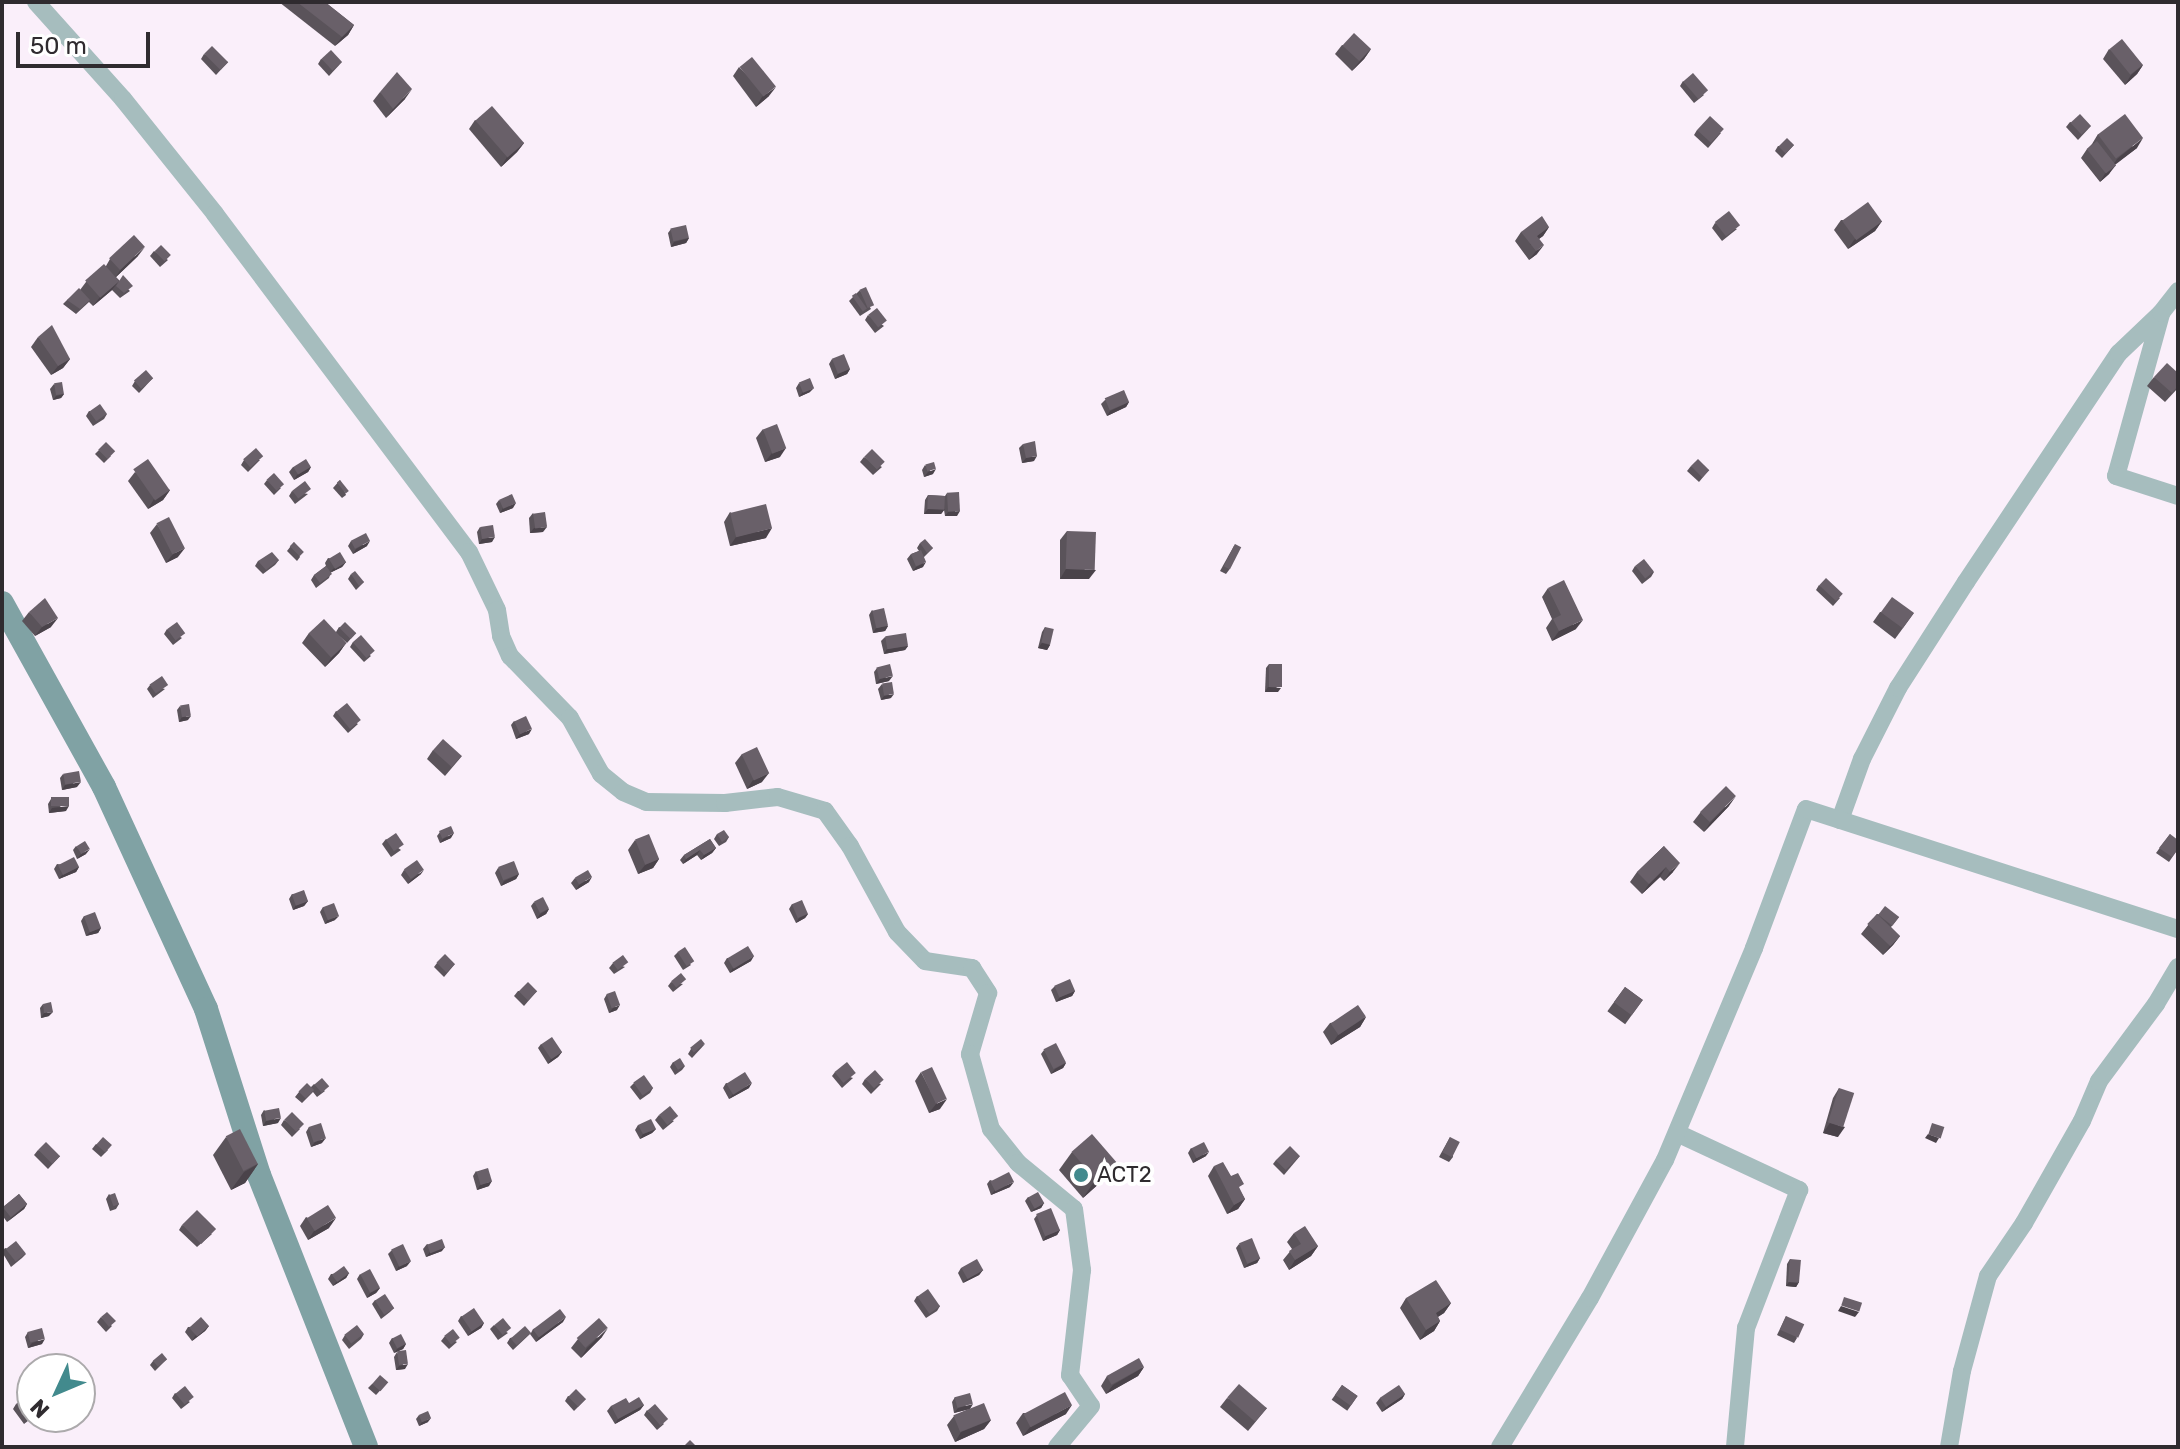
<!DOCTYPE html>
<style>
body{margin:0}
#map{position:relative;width:2180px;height:1449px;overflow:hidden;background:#faeffa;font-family:Rubik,sans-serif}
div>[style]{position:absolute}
.street>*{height:18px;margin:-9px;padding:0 9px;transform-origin:9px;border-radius:9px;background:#a6bdbe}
.secondary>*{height:24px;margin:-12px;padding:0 12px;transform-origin:12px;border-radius:12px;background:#80a2a4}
.wall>*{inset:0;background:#5a535a;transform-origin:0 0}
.shaded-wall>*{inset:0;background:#4a434a}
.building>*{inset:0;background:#696069;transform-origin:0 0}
.dots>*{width:22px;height:22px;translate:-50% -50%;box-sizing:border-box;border:4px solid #fff;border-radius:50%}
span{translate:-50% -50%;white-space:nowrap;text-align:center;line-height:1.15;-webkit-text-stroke:8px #fff;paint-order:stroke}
.poi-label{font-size:22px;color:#2f2b2f}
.left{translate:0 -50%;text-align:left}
.frame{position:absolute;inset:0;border:4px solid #2f2b2f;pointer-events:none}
.north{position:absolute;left:16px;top:1353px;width:80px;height:80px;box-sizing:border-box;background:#fff;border:2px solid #acaaac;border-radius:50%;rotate:226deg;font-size:22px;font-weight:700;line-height:32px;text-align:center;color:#2f2b2f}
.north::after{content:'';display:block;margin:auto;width:28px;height:36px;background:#428a8d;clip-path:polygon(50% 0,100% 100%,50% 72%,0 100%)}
.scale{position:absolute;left:16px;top:32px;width:134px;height:36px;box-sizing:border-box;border:4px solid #2f2b2f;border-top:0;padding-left:10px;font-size:24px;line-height:28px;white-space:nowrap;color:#2f2b2f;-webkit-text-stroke:6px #fff;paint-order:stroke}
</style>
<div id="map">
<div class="street">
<i style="left:36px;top:2px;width:130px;rotate:48.1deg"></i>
<i style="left:123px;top:99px;width:147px;rotate:51.3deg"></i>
<i style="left:215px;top:214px;width:423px;rotate:53.1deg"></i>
<i style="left:469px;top:552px;width:64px;rotate:64.2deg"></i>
<i style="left:497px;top:610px;width:26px;rotate:81deg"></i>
<i style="left:501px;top:636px;width:22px;rotate:66deg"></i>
<i style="left:510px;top:656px;width:86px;rotate:45.9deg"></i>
<i style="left:570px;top:718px;width:64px;rotate:61deg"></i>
<i style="left:601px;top:774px;width:28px;rotate:39deg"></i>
<i style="left:623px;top:792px;width:25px;rotate:23deg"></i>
<i style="left:646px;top:802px;width:79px;rotate:0.7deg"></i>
<i style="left:725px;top:803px;width:53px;rotate:-6.5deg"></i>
<i style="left:778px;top:797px;width:49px;rotate:16.6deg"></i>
<i style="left:825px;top:811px;width:43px;rotate:54.5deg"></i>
<i style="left:850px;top:846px;width:98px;rotate:61.3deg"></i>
<i style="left:897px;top:932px;width:40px;rotate:46deg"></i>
<i style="left:925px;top:961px;width:48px;rotate:8.5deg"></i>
<i style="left:972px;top:968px;width:30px;rotate:57deg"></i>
<i style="left:988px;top:993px;width:64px;rotate:106.4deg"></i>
<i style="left:970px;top:1054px;width:78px;rotate:74.4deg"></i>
<i style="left:991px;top:1129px;width:43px;rotate:51.5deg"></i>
<i style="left:1018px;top:1163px;width:72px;rotate:39.4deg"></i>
<i style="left:1074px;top:1209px;width:62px;rotate:82.5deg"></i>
<i style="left:1082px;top:1270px;width:106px;rotate:96.5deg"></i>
<i style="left:1070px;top:1375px;width:37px;rotate:56deg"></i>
<i style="left:1091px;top:1406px;width:53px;rotate:129.7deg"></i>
<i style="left:2161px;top:314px;width:168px;rotate:105.5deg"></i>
<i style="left:2116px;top:476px;width:65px;rotate:17.9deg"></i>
<i style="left:1840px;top:820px;width:65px;rotate:-70.2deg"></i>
<i style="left:1862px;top:759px;width:80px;rotate:-63.1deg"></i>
<i style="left:1898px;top:688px;width:126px;rotate:-57.3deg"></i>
<i style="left:1966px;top:582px;width:275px;rotate:-56.3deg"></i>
<i style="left:2119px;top:353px;width:58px;rotate:-43.6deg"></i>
<i style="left:2161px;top:313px;width:28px;rotate:-52deg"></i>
<i style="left:1677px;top:1133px;width:135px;rotate:25deg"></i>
<i style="left:1799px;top:1190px;width:148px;rotate:111deg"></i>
<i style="left:1746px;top:1328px;width:120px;rotate:95.3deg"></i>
<i style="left:1500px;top:1447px;width:174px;rotate:-58.9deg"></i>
<i style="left:1590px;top:1298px;width:157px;rotate:-61.5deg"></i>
<i style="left:1665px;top:1160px;width:230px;rotate:-67.2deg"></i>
<i style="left:1754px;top:948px;width:148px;rotate:-69.5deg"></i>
<i style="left:1806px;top:809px;width:391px;rotate:17.9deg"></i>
<i style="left:1949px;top:1447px;width:77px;rotate:-80.3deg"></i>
<i style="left:1962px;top:1371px;width:98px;rotate:-74.7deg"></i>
<i style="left:1988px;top:1276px;width:64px;rotate:-55.8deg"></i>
<i style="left:2024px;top:1223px;width:117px;rotate:-60.4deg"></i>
<i style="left:2082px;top:1121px;width:43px;rotate:-67deg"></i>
<i style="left:2099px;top:1081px;width:96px;rotate:-53.5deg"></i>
<i style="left:2156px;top:1004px;width:43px;rotate:-59.3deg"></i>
</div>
<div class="secondary">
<i style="left:2px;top:603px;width:210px;rotate:61deg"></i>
<i style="left:104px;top:787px;width:244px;rotate:65.3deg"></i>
<i style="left:206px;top:1009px;width:174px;rotate:72.3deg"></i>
<i style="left:259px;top:1175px;width:292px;rotate:68.5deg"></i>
</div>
<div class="wall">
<i style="clip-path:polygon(279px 2px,325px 2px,354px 25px,348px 35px,335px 46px)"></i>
<i style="clip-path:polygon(1342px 45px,1371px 49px,1364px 59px,1352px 71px,1335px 54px)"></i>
<i style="clip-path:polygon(2109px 49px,2143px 65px,2137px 74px,2125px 85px,2103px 59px)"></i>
<i style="clip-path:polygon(204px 54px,228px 62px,216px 75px,201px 59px)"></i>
<i style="clip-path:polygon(321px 59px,342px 62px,329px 76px,318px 64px)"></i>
<i style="clip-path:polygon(739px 67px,769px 96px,756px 107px,733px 76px)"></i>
<i style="clip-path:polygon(1683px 81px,1704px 95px,1694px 103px,1680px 86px)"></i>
<i style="clip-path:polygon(380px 92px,405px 99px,386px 118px,373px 101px)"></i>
<i style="clip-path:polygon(475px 120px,524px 143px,517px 152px,501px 167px,469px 129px)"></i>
<i style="clip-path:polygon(2070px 122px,2091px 126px,2078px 140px,2066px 127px)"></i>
<i style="clip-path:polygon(1697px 130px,1721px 133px,1708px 148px,1694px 135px)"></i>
<i style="clip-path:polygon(2098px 134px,2137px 148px,2115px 164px,2109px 174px,2100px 182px,2081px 158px,2087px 149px,2092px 144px)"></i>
<i style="clip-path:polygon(1794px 145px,1782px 158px,1775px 151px,1778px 146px)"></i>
<i style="clip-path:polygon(1841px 220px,1882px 221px,1875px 231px,1848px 249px,1834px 230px)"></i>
<i style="clip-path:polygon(1715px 223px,1737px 229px,1722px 241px,1712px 228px)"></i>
<i style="clip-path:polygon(1549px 227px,1543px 236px,1539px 239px,1537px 254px,1529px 260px,1515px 241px,1521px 232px)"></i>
<i style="clip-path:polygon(671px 229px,689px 238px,686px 243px,671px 247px,668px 233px)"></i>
<i style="clip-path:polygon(154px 251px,168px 260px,160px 267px,150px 256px)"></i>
<i style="clip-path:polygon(138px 256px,116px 277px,130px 291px,120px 298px,112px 290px,93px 306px,89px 302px,76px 314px,63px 304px,67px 300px,80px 290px,86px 282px,106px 266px,110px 259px)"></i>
<i style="clip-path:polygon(860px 290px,871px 309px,860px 316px,849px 301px)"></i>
<i style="clip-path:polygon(868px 315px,884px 326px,875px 333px,865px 320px)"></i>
<i style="clip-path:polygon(38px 337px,70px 359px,63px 368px,51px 375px,31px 347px)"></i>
<i style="clip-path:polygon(832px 359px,850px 369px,847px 374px,835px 379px,829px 364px)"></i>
<i style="clip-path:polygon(2154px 377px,2178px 388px,2165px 402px,2147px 386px)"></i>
<i style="clip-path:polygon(153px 378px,139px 393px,132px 386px,135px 381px)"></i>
<i style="clip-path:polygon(799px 383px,810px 392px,799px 397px,796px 388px)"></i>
<i style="clip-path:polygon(54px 384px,64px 394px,61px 398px,53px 400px,50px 389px)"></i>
<i style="clip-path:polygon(1105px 400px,1129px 402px,1126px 407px,1107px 416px,1101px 404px)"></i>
<i style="clip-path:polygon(89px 411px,107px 414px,104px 419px,93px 426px,86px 416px)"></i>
<i style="clip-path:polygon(763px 429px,780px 457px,765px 462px,756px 438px)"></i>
<i style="clip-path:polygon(1023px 444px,1034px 461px,1022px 463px,1019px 448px)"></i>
<i style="clip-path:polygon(99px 450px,111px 456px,104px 463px,95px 454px)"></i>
<i style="clip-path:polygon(864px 457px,882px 467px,873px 475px,860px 462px)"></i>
<i style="clip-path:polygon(244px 460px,260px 460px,248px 472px,241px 465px)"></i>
<i style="clip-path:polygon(925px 465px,933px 474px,924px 477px,922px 470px)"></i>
<i style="clip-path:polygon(1691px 466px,1709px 470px,1699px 482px,1687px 471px)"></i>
<i style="clip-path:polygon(293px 467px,311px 467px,308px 472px,294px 480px,289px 472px)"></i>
<i style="clip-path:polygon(135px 472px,170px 490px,163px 500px,148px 509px,128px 481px)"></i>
<i style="clip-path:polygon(267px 480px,281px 488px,274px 495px,264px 484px)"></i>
<i style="clip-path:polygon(340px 480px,346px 495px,342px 498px,333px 488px)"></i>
<i style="clip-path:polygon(292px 491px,308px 494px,295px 504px,289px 496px)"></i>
<i style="clip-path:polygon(947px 493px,957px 516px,945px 516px,944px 510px,941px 514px,924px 514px,925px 500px,928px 495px,945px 496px)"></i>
<i style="clip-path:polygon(499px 500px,513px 508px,500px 513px,496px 504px)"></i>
<i style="clip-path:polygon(730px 512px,766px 538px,730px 546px,724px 522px)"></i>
<i style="clip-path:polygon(533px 513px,543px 532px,530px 533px,529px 518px)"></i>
<i style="clip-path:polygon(157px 524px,178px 557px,166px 563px,150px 533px)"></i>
<i style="clip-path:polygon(480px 527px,492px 542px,479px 544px,477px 532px)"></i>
<i style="clip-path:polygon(1067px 531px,1089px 579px,1060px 579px,1060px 540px)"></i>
<i style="clip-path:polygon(351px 541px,367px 546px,353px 554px,348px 546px)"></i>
<i style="clip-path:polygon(294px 542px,300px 557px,297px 561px,287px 551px)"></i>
<i style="clip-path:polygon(920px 543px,933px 548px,924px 557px,923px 567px,913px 571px,907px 559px,911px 554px,919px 551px,917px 548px)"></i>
<i style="clip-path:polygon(1235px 544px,1229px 570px,1226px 574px,1220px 571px)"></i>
<i style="clip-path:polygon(328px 558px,346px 562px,342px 567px,331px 572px,329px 578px,316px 588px,311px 580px,314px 575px,326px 566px,325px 563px)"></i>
<i style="clip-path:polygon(279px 560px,275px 565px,263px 574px,255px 566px,258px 561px)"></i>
<i style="clip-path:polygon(1635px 566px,1654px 572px,1651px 577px,1642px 584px,1632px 571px)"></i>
<i style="clip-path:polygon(351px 574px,364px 582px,356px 590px,348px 579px)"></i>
<i style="clip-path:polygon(1819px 585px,1840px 598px,1833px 606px,1816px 590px)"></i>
<i style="clip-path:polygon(1548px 588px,1576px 629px,1552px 641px,1546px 628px,1552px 619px,1542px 597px)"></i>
<i style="clip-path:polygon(872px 610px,888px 626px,885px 631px,873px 633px,869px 615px)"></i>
<i style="clip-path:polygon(29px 612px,51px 627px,35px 636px,22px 621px)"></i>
<i style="clip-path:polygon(1880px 612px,1914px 613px,1895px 639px,1873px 622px)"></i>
<i style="clip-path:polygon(339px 627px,356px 633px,347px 643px,337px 634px,346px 643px,339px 653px,325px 667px,302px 643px,309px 633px,336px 632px)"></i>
<i style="clip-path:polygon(1045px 627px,1050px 645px,1047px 650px,1038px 648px,1042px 632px)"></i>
<i style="clip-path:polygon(167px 629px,182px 638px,173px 645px,164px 634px)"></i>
<i style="clip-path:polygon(885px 637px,908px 646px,905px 650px,884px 654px,881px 641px)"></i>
<i style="clip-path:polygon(353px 642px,371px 656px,364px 662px,350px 647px)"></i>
<i style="clip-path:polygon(1269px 664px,1278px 692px,1265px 692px,1266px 668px)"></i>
<i style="clip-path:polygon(877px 668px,889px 681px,876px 684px,874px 672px)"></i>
<i style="clip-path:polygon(882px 684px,891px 698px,881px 700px,878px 689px)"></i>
<i style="clip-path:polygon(150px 685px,165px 689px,153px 698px,147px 689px)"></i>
<i style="clip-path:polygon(180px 706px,188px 720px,179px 722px,177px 710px)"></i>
<i style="clip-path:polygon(336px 711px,358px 724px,348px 733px,333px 716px)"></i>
<i style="clip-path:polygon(514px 721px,529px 734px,516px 739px,511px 725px)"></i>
<i style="clip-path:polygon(433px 750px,462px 756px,445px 776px,427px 759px)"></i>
<i style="clip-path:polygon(742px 754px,762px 782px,747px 789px,735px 763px)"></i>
<i style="clip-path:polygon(63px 774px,77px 787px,62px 790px,60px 778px)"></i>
<i style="clip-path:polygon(51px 799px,66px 811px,49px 813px,48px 804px)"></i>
<i style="clip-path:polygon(1729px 806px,1704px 832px,1693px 822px,1700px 813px)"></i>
<i style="clip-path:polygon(440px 832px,451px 838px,440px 843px,437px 836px)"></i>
<i style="clip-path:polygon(717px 834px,729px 837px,726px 842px,719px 846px,714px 839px)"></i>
<i style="clip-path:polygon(2170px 834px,2178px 849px,2169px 862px,2156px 853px)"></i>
<i style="clip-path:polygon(386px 839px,401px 850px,391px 857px,382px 844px)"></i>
<i style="clip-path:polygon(710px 839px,716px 848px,712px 853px,701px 860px,697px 855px,683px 864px,680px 860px,684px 855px)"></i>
<i style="clip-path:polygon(635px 840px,659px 859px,653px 868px,638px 874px,628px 850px)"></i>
<i style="clip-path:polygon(76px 846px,86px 854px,77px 859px,73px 850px)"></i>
<i style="clip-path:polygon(1664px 846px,1673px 872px,1664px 881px,1660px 877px,1642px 894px,1630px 882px,1637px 872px)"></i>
<i style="clip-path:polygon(57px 864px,79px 867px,76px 872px,59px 879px,54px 869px)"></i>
<i style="clip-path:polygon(498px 868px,519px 874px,516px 879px,501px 886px,495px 873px)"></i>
<i style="clip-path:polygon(404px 870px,421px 874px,408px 884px,401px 875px)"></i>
<i style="clip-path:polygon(575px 878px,589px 882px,576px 890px,571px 883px)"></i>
<i style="clip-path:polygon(292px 894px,308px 901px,304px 906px,293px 910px,289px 899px)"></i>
<i style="clip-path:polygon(534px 902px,549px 909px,546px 914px,537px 919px,531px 906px)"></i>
<i style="clip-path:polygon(792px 904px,808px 914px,805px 918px,796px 923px,789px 909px)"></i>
<i style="clip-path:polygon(323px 907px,335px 920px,325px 924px,320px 912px)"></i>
<i style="clip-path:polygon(1877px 914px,1899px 917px,1891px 927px,1900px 936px,1893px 945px,1883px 955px,1861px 934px)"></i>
<i style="clip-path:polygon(84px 916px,101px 928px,98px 933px,86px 936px,81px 921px)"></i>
<i style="clip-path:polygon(678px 952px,691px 965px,683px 970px,674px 956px)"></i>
<i style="clip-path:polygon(727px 958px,751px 961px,730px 973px,724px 963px)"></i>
<i style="clip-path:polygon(437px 963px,455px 964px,444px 977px,434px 967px)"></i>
<i style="clip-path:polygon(613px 963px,625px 967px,614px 974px,609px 968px)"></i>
<i style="clip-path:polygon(671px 982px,683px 984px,673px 992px,668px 986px)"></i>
<i style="clip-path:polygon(1055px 986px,1075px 991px,1072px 996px,1056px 1002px,1051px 990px)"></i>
<i style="left:1625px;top:987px;width:22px;height:30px;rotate:36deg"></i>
<i style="clip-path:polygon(518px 991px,537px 991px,524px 1006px,514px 996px)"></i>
<i style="clip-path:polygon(607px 994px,617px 1010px,609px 1013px,604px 999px)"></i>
<i style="clip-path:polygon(43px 1004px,49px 1016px,41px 1018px,40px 1008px)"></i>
<i style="clip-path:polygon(1366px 1017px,1360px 1027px,1331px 1045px,1323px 1032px,1330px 1023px)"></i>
<i style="clip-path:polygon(541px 1044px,562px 1052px,558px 1057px,548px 1064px,538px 1048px)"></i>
<i style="clip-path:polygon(705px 1044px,692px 1058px,688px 1054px,691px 1049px)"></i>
<i style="clip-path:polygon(1044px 1050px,1066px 1063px,1063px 1068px,1051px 1074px,1041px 1054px)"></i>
<i style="clip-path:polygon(673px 1062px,685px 1066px,682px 1070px,675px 1075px,670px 1067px)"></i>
<i style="clip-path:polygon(835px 1072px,853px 1078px,842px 1088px,832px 1076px)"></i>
<i style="clip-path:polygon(921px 1072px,940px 1109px,929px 1113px,915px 1081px)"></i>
<i style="clip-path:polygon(865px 1079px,881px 1084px,871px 1094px,862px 1084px)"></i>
<i style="clip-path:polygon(634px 1083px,653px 1088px,650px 1093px,640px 1100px,630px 1087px)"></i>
<i style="clip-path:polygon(726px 1083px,749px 1088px,729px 1099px,723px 1088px)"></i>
<i style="clip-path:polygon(314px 1084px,325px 1091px,317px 1097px,313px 1092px,302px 1103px,295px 1097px,299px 1092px,311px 1087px)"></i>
<i style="clip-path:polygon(1839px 1088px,1838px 1137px,1823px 1133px,1833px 1098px)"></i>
<i style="clip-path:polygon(264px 1110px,278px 1123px,263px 1126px,261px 1115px)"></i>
<i style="clip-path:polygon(659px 1115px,674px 1121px,663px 1130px,655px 1120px)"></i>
<i style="clip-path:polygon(284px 1120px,300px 1129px,292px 1137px,281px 1125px)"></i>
<i style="clip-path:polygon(638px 1125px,656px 1129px,652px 1133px,640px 1139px,635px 1130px)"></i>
<i style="clip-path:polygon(309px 1127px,322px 1143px,311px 1147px,306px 1132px)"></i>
<i style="clip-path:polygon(226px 1137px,258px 1164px,245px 1183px,231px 1190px,213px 1155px)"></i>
<i style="clip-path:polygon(1450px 1137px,1453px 1157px,1449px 1162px,1439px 1157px)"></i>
<i style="clip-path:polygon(96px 1144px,108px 1150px,101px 1157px,92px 1149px)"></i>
<i style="clip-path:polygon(1191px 1148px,1206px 1156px,1193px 1163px,1188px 1153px)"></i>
<i style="clip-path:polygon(38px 1150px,60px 1156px,48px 1169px,34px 1155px)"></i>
<i style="clip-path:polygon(1072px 1152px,1116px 1162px,1103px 1180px,1083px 1198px,1059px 1170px)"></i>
<i style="clip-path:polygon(1300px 1156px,1284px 1175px,1273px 1164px,1276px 1160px)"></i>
<i style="clip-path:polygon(1214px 1166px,1231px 1176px,1245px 1199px,1238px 1209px,1227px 1214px,1208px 1176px)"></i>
<i style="clip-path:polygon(476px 1171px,489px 1186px,477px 1190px,473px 1176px)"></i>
<i style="clip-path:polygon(990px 1180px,1010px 1187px,991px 1195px,987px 1184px)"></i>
<i style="clip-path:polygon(19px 1194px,27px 1204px,24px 1209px,7px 1222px,2px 1215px,2px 1208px)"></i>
<i style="clip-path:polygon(109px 1194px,119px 1204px,116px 1209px,110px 1211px,106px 1199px)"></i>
<i style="clip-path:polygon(1028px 1197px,1044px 1203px,1041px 1208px,1031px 1212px,1025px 1201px)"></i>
<i style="clip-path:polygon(1037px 1215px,1060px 1230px,1057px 1235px,1043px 1241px,1034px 1219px)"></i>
<i style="clip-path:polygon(306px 1217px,329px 1228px,308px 1240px,300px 1226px)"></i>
<i style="clip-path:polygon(182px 1225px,212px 1234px,197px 1247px,179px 1230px)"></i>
<i style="clip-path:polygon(1294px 1233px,1318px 1246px,1311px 1256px,1289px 1270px,1283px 1260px,1292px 1249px,1287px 1242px)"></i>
<i style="clip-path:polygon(427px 1244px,442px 1251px,426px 1257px,423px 1249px)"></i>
<i style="clip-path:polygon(1239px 1244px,1260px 1258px,1257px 1263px,1244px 1268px,1236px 1248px)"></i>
<i style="clip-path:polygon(5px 1248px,26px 1254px,22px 1258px,11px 1267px,2px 1252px)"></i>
<i style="clip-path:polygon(392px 1250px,407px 1266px,396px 1271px,388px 1254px)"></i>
<i style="clip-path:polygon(1790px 1259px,1799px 1282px,1796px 1287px,1786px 1286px,1787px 1264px)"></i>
<i style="clip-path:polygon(961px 1268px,983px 1270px,979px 1275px,963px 1283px,958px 1273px)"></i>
<i style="clip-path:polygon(349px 1273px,346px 1278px,333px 1286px,328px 1279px,331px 1274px)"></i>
<i style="clip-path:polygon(360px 1274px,380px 1288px,376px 1293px,367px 1298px,357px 1279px)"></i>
<i style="clip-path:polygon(917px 1296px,940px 1306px,937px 1311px,926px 1318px,914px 1301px)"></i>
<i style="clip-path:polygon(1406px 1298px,1451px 1303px,1444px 1313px,1438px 1317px,1440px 1321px,1434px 1331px,1420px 1340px,1400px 1308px)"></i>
<i style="clip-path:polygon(375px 1300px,394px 1308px,390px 1312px,381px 1319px,372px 1304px)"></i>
<i style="clip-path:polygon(461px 1316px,484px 1323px,481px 1328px,468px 1336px,458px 1321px)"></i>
<i style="clip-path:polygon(1786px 1316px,1797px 1338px,1794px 1343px,1777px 1335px)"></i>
<i style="clip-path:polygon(101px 1317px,112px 1326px,106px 1332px,97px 1322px)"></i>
<i style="clip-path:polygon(563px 1322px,536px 1342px,530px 1334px,513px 1350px,507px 1343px,510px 1338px,531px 1333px,533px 1329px)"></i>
<i style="clip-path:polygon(494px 1325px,508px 1333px,498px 1340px,490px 1329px)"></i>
<i style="clip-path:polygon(209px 1326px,205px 1331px,192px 1341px,185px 1332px,188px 1327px)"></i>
<i style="clip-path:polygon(28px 1332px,42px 1344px,28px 1348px,25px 1337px)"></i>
<i style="clip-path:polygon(364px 1334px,361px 1339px,349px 1349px,342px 1340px,345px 1335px)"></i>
<i style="clip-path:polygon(445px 1336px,457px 1342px,449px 1349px,441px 1341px)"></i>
<i style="clip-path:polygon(602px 1337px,581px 1358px,571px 1348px,578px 1339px)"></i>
<i style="clip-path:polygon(392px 1338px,406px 1344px,403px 1349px,394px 1353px,389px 1343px)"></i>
<i style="clip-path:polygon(397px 1352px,405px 1369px,396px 1370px,394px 1357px)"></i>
<i style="clip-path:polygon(167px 1359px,155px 1371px,150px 1365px,153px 1361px)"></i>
<i style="clip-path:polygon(1144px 1367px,1138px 1376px,1106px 1394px,1101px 1386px,1107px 1376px)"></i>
<i style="clip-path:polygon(388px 1382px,376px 1395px,368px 1388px,372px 1384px)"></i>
<i style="left:1342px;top:1385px;width:19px;height:18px;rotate:35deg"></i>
<i style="clip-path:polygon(175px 1393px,190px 1402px,181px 1409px,172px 1398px)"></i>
<i style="clip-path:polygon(1405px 1394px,1402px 1399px,1382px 1412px,1376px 1403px,1380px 1398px)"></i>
<i style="clip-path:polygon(568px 1396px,586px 1399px,574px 1411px,565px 1401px)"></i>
<i style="clip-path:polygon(955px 1397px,970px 1409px,991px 1420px,984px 1429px,955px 1442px,947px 1425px,954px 1416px,969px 1409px,954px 1413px,952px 1402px)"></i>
<i style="clip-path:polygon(1227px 1398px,1267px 1408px,1248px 1431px,1220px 1407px)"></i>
<i style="clip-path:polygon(32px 1402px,33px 1417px,24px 1424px,13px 1409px,16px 1404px,31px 1403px)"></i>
<i style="clip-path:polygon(629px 1403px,644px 1405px,640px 1410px,615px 1424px,607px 1411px,611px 1406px)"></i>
<i style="clip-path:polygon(647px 1410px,664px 1424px,657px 1430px,644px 1415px)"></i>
<i style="clip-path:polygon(1023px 1413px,1066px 1414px,1023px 1436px,1016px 1423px)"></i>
<i style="clip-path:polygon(419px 1415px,428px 1422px,419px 1426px,416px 1419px)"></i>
</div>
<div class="shaded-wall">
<i style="clip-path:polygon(354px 25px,348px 35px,335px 46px,342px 37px)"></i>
<i style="clip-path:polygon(1371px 49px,1364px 59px,1352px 71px,1359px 62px)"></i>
<i style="clip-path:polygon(2143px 65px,2137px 74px,2125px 85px,2131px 75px)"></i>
<i style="clip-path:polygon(776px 87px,769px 96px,756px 107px,762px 97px)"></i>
<i style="clip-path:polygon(412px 89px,405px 99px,386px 118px,393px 109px)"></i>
<i style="clip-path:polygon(2143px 138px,2137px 148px,2111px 168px,2117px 159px)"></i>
<i style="clip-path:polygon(524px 143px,517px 152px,501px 167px,507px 157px)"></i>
<i style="clip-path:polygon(2116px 165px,2109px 174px,2100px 182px,2106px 172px)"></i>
<i style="clip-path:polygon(1882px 221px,1875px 231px,1848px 249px,1854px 240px)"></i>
<i style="clip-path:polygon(1549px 227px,1543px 236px,1530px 245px,1537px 236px)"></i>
<i style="clip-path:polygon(689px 238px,686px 243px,671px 247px,674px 242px)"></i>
<i style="clip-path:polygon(1544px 245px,1537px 254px,1529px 260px,1536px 251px)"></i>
<i style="clip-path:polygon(145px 247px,138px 256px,115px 278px,121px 269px)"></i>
<i style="clip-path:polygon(119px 281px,112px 290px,93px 306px,100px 297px)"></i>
<i style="clip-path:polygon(70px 359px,63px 368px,51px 375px,58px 366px)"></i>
<i style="clip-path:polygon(850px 369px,847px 374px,835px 379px,838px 374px)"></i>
<i style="clip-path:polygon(814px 388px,810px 392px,799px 397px,803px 392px)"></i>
<i style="clip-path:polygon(64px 394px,61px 398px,53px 400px,56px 396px)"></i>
<i style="clip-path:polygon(1129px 402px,1126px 407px,1107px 416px,1110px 411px)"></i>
<i style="clip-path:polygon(786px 448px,780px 457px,765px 462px,772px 453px)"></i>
<i style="clip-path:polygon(1037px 456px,1034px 461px,1022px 463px,1026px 458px)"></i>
<i style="clip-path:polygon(311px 467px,308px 472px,294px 480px,297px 475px)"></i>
<i style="clip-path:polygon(936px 469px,933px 474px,924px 477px,928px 472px)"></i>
<i style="clip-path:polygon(170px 490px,163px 500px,148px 509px,154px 499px)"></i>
<i style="clip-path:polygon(516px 503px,513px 508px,500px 513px,503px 508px)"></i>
<i style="clip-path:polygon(928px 509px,945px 509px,941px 514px,924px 514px)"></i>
<i style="clip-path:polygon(960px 511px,957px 516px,945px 516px,948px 512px)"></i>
<i style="clip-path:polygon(547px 527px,543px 532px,530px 533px,534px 528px)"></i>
<i style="clip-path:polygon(772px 528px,766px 538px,730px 546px,736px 537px)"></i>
<i style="clip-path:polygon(495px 537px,492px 542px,479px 544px,482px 539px)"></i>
<i style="clip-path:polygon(370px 541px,367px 546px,353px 554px,356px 549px)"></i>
<i style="clip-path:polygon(185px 548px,178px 557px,166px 563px,173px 554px)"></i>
<i style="clip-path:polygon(346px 562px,342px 567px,330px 573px,333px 569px)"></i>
<i style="clip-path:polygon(926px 562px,923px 567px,913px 571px,916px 567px)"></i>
<i style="clip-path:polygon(1066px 569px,1096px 570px,1089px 579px,1060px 579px)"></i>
<i style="clip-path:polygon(58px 618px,51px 627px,35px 636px,42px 627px)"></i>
<i style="clip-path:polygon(1583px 620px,1576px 629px,1552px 641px,1559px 631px)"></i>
<i style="clip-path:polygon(888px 626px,885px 631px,873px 633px,876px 628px)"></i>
<i style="clip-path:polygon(346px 643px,339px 653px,325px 667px,332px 657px)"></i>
<i style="clip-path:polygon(1042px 643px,1050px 645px,1047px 650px,1038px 648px)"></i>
<i style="clip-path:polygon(908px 646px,905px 650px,884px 654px,887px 649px)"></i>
<i style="clip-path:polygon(893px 676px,889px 681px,876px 684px,880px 679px)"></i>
<i style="clip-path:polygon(1268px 687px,1281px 688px,1278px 692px,1265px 692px)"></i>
<i style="clip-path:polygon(894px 694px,891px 698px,881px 700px,884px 696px)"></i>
<i style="clip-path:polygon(191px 716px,188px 720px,179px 722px,182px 717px)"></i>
<i style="clip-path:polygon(532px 729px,529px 734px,516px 739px,520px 734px)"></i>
<i style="clip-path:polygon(769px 773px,762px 782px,747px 789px,753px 780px)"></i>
<i style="clip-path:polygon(81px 782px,77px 787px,62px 790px,65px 785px)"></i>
<i style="clip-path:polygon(1736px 796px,1729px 806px,1704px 832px,1710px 823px)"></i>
<i style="clip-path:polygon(69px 806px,66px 811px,49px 813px,52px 808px)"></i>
<i style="clip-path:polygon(454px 833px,451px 838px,440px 843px,443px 839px)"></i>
<i style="clip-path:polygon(716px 848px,712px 853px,701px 860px,704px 855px)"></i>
<i style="clip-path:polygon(90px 849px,86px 854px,77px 859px,81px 854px)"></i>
<i style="clip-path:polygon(700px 850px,697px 855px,683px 864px,686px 859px)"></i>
<i style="clip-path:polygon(659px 859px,653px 868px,638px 874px,645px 865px)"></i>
<i style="clip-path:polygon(1680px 863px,1673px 872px,1664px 881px,1670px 872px)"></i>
<i style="clip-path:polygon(79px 867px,76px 872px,59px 879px,62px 875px)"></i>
<i style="clip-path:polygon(1666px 867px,1660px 877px,1642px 894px,1649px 884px)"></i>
<i style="clip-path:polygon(424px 870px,421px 874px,408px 884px,411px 880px)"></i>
<i style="clip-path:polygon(519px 874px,516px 879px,501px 886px,504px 881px)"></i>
<i style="clip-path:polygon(592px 877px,589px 882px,576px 890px,579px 885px)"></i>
<i style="clip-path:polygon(308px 901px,304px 906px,293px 910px,296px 905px)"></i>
<i style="clip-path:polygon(549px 909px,546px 914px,537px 919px,540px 914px)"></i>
<i style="clip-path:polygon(808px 914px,805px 918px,796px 923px,799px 918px)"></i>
<i style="clip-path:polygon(339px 916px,335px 920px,325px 924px,328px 919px)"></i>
<i style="clip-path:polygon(101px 928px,98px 933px,86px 936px,90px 932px)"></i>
<i style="clip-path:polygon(1900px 936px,1893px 945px,1883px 955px,1890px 946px)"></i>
<i style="clip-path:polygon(754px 956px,751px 961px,730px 973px,733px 968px)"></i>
<i style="clip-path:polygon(1075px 991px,1072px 996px,1056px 1002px,1060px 997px)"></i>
<i style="clip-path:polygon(620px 1005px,617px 1010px,609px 1013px,613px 1008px)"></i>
<i style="clip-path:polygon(53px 1012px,49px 1016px,41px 1018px,44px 1013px)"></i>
<i style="clip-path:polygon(1366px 1017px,1360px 1027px,1331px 1045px,1338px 1035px)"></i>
<i style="clip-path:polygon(562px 1052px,558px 1057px,548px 1064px,551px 1059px)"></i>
<i style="clip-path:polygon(1066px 1063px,1063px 1068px,1051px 1074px,1055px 1069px)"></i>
<i style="clip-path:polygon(752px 1083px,749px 1088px,729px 1099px,733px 1094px)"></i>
<i style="clip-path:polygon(947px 1099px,940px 1109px,929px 1113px,936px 1104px)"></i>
<i style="clip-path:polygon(281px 1118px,278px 1123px,263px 1126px,266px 1121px)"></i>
<i style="clip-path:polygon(1830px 1123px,1845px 1127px,1838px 1137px,1823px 1133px)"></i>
<i style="clip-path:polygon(656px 1129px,652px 1133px,640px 1139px,643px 1134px)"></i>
<i style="clip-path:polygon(1928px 1134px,1939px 1138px,1936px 1143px,1925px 1138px)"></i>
<i style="clip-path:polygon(326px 1138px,322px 1143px,311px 1147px,315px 1142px)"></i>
<i style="clip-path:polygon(1209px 1152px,1206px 1156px,1193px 1163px,1196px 1158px)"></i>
<i style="clip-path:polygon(1116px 1162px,1103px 1180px,1083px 1198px,1096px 1179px)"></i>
<i style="clip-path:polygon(258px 1164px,245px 1183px,231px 1190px,244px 1172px)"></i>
<i style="clip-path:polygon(492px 1181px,489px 1186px,477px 1190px,480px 1185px)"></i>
<i style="clip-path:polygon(1014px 1182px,1010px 1187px,991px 1195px,995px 1190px)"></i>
<i style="clip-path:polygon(1245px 1199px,1238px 1209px,1227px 1214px,1234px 1205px)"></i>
<i style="clip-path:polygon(1044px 1203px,1041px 1208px,1031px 1212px,1035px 1208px)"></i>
<i style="clip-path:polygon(27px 1204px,24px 1209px,7px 1222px,11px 1218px)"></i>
<i style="clip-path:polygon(336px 1218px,329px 1228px,308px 1240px,314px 1231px)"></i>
<i style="clip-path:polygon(1060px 1230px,1057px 1235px,1043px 1241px,1046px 1236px)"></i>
<i style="clip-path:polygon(1318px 1246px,1311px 1256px,1289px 1270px,1295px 1260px)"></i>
<i style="clip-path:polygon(445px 1247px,442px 1251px,426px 1257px,430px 1252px)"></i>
<i style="clip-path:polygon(1260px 1258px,1257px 1263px,1244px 1268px,1248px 1264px)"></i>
<i style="clip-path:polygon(411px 1261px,407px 1266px,396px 1271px,399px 1266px)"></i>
<i style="clip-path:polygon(983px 1270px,979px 1275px,963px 1283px,967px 1279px)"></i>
<i style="clip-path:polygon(349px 1273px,346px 1278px,333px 1286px,336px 1282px)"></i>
<i style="clip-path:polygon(1789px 1282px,1799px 1282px,1796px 1287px,1786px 1286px)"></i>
<i style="clip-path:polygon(380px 1288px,376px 1293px,367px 1298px,370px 1293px)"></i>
<i style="clip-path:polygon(1451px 1303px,1444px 1313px,1429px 1322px,1436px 1313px)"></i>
<i style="clip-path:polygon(1841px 1306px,1859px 1312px,1855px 1317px,1838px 1311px)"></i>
<i style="clip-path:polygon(566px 1317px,563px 1322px,536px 1342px,539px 1337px)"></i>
<i style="clip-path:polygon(1440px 1321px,1434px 1331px,1420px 1340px,1426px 1330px)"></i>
<i style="clip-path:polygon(484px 1323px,481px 1328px,468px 1336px,471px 1332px)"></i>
<i style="clip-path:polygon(209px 1326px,205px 1331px,192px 1341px,195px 1336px)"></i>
<i style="clip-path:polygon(608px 1328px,602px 1337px,581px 1358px,587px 1348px)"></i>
<i style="clip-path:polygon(45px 1339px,42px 1344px,28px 1348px,32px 1343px)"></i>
<i style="clip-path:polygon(406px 1344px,403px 1349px,394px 1353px,397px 1349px)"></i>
<i style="clip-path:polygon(408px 1364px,405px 1369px,396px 1370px,399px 1366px)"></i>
<i style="clip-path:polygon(1144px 1367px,1138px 1376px,1106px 1394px,1113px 1385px)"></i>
<i style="clip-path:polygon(1405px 1394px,1402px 1399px,1382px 1412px,1386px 1407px)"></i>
<i style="clip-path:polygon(973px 1404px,970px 1409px,954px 1413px,958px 1408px)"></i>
<i style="clip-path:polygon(644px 1405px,640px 1410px,615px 1424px,618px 1419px)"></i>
<i style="clip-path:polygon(1072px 1405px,1066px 1414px,1023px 1436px,1030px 1427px)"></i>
<i style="clip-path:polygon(431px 1418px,428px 1422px,419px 1426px,422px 1422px)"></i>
<i style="clip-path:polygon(991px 1420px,984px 1429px,955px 1442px,961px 1432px)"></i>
</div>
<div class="building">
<i style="clip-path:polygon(297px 2px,325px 2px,354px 25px,342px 37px)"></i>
<i style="left:1354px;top:33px;width:23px;height:17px;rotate:43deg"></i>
<i style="left:2122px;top:39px;width:33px;height:16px;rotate:51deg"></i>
<i style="left:212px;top:46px;width:23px;height:11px;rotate:45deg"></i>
<i style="left:331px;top:50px;width:16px;height:13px;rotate:47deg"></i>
<i style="left:752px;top:57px;width:38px;height:16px;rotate:51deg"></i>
<i style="clip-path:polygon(397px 72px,412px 89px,393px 109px,380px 92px)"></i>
<i style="left:1693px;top:73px;width:23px;height:13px;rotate:49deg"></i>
<i style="left:492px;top:106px;width:49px;height:22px;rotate:49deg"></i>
<i style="left:2080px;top:114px;width:16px;height:13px;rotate:47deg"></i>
<i style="left:2125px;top:114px;width:30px;height:34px;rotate:53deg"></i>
<i style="left:1710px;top:116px;width:19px;height:19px;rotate:43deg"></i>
<i style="left:1787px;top:138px;width:10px;height:12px;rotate:45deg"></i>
<i style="left:2097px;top:141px;width:31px;height:13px;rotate:52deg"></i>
<i style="left:1868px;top:202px;width:24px;height:32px;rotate:54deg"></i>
<i style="left:1729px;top:211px;width:18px;height:18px;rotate:52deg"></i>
<i style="clip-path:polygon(1542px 216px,1549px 227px,1537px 236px,1544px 245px,1536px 251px,1521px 232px)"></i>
<i style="left:686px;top:225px;width:13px;height:16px;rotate:77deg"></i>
<i style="left:134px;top:235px;width:16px;height:34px;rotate:47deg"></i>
<i style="left:161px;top:245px;width:14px;height:9px;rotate:45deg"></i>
<i style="left:104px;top:264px;width:23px;height:25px;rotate:49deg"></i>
<i style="clip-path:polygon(123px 275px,133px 286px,124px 293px,116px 286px)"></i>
<i style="left:866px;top:287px;width:20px;height:7px;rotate:66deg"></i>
<i style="clip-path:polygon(79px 288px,90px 300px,80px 309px,67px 300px)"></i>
<i style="left:856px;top:293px;width:19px;height:5px;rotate:55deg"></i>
<i style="left:877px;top:308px;width:16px;height:11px;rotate:52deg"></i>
<i style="clip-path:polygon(52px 325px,70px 359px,58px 366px,38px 337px)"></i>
<i style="left:844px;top:354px;width:16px;height:13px;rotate:68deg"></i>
<i style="clip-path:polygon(2167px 363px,2178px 373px,2178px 386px,2172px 393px,2154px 377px)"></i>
<i style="left:146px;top:370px;width:11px;height:16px;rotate:49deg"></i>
<i style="left:810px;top:378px;width:11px;height:12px;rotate:68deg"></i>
<i style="left:62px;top:382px;width:12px;height:8px;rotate:81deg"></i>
<i style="left:1124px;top:390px;width:13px;height:21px;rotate:67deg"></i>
<i style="left:100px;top:404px;width:12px;height:13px;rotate:55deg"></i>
<i style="left:777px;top:424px;width:26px;height:15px;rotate:69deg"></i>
<i style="clip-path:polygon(1035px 441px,1037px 456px,1026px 458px,1023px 444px)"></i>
<i style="left:106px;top:442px;width:13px;height:11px;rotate:45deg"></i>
<i style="left:256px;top:448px;width:11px;height:17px;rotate:49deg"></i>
<i style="left:872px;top:449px;width:18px;height:11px;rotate:45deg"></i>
<i style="left:148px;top:459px;width:38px;height:18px;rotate:55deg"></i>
<i style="left:306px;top:459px;width:9px;height:15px;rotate:58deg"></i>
<i style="left:1698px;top:459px;width:16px;height:10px;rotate:45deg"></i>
<i style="left:934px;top:462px;width:7px;height:9px;rotate:74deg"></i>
<i style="left:274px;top:473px;width:15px;height:10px;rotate:48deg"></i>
<i style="left:340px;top:480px;width:14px;height:4px;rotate:51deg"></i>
<i style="left:305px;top:481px;width:10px;height:16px;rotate:53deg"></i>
<i style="left:959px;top:492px;width:19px;height:12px;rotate:87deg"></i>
<i style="left:512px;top:494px;width:10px;height:14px;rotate:66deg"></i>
<i style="left:928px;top:495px;width:17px;height:14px;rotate:3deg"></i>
<i style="left:766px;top:504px;width:25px;height:37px;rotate:76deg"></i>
<i style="left:545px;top:512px;width:15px;height:12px;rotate:82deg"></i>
<i style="left:169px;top:517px;width:35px;height:14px;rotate:63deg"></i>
<i style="left:493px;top:525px;width:12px;height:13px;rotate:81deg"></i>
<i style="left:1067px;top:531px;width:29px;height:38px;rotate:2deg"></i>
<i style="left:366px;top:533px;width:9px;height:17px;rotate:63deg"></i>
<i style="clip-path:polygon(925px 539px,933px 548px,927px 553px,920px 543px)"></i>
<i style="left:294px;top:542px;width:14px;height:6px;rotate:45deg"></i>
<i style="left:1235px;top:544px;width:7px;height:25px;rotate:27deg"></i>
<i style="left:921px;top:550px;width:13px;height:11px;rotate:67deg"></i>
<i style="clip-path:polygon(272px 552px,279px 560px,266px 570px,258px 561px)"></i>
<i style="left:340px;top:552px;width:12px;height:13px;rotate:59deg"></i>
<i style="left:1644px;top:559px;width:16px;height:11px;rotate:52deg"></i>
<i style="left:326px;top:566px;width:10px;height:15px;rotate:53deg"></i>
<i style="clip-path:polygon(355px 571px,364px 582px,359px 586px,351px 574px)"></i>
<i style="left:1826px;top:578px;width:23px;height:10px;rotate:43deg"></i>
<i style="clip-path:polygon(1564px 580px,1583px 620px,1559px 631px,1553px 619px,1561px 615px,1548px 588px)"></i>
<i style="left:1892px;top:597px;width:27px;height:19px;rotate:36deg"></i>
<i style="clip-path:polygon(45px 598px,58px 618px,42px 627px,29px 612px)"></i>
<i style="left:884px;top:608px;width:18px;height:12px;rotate:77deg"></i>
<i style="left:324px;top:619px;width:33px;height:21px;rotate:47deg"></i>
<i style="left:177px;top:622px;width:14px;height:12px;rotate:54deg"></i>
<i style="left:345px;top:622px;width:16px;height:8px;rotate:45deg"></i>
<i style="left:1045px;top:627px;width:9px;height:16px;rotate:13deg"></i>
<i style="left:906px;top:633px;width:13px;height:21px;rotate:81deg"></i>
<i style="left:361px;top:635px;width:21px;height:11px;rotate:49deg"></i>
<i style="left:890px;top:664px;width:12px;height:14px;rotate:76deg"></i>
<i style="left:1269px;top:664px;width:13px;height:23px"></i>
<i style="left:162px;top:676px;width:11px;height:15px;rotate:56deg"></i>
<i style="left:892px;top:682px;width:12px;height:10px;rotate:81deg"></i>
<i style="left:347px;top:703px;width:22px;height:14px;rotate:51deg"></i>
<i style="left:189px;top:704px;width:12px;height:9px;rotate:81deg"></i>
<i style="left:526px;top:716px;width:14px;height:13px;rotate:65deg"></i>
<i style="left:443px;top:739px;width:25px;height:15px;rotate:42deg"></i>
<i style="left:757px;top:747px;width:29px;height:17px;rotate:65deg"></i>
<i style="left:79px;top:771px;width:11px;height:16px;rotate:80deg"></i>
<i style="left:1726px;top:786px;width:14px;height:37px;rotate:45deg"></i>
<i style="left:69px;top:797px;width:9px;height:18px;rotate:90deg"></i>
<i style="left:451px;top:826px;width:8px;height:13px;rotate:67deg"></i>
<i style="clip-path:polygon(724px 830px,729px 837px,722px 842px,717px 834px)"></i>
<i style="left:396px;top:833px;width:14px;height:12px;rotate:56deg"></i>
<i style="left:649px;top:834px;width:27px;height:15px;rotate:68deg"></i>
<i style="clip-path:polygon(2170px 834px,2178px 840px,2178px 849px,2172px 857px,2159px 848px)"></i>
<i style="clip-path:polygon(710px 839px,716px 848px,704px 855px,700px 850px,686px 859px,684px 855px)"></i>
<i style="left:85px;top:841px;width:9px;height:10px;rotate:58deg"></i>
<i style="clip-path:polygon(1664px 846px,1680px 863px,1670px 872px,1666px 867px,1649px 884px,1637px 872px)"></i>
<i style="left:74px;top:857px;width:11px;height:18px;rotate:63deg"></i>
<i style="left:417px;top:860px;width:12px;height:16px;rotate:55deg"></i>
<i style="left:514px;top:861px;width:14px;height:17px;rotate:69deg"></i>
<i style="left:588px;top:870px;width:8px;height:15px;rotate:60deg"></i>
<i style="left:304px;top:890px;width:12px;height:13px;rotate:70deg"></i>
<i style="left:543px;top:897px;width:13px;height:10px;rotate:63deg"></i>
<i style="left:802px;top:900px;width:15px;height:11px;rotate:67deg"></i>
<i style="left:334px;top:903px;width:14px;height:12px;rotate:69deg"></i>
<i style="left:1885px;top:906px;width:18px;height:11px;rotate:38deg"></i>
<i style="left:95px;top:912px;width:17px;height:12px;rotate:69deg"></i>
<i style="left:1877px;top:914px;width:32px;height:14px;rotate:44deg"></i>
<i style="left:748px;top:946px;width:12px;height:24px;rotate:59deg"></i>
<i style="left:685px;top:947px;width:17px;height:9px;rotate:57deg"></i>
<i style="left:445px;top:954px;width:14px;height:12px;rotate:45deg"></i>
<i style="left:623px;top:955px;width:9px;height:13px;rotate:54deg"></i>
<i style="left:681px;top:973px;width:8px;height:13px;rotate:50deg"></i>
<i style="left:1070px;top:979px;width:13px;height:17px;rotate:67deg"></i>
<i style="left:528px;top:982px;width:13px;height:13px;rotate:45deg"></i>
<i style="left:1625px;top:987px;width:22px;height:19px;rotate:36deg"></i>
<i style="left:615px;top:991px;width:15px;height:9px;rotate:70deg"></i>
<i style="clip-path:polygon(51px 1002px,53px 1012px,44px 1013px,43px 1004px)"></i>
<i style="left:1358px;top:1005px;width:14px;height:33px;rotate:56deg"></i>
<i style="left:552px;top:1037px;width:18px;height:13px;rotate:56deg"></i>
<i style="left:701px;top:1039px;width:6px;height:14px;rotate:51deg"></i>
<i style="left:1056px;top:1043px;width:22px;height:14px;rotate:63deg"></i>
<i style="left:680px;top:1058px;width:9px;height:8px;rotate:58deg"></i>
<i style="left:847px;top:1062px;width:14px;height:16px;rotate:51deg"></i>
<i style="left:932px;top:1067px;width:35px;height:12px;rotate:65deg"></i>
<i style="left:875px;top:1070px;width:13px;height:13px;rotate:48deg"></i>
<i style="left:745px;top:1072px;width:13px;height:22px;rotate:58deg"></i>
<i style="left:644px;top:1075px;width:16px;height:13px;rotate:55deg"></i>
<i style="left:322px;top:1078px;width:11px;height:10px;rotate:49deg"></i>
<i style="left:307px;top:1083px;width:10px;height:12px;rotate:45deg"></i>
<i style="left:1839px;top:1088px;width:16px;height:36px;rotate:18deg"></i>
<i style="left:670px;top:1106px;width:13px;height:14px;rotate:51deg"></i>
<i style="left:279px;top:1108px;width:10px;height:15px;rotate:79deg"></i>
<i style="left:292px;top:1112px;width:17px;height:11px;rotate:45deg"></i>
<i style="clip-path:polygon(651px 1119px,656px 1129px,643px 1134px,638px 1125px)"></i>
<i style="left:321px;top:1123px;width:16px;height:13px;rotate:72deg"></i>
<i style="left:1932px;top:1123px;width:13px;height:12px;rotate:18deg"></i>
<i style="left:240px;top:1129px;width:39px;height:16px;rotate:63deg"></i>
<i style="left:1092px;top:1134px;width:37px;height:27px;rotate:49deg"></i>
<i style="left:103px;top:1137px;width:12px;height:10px;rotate:42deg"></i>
<i style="left:1450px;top:1137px;width:11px;height:17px;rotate:27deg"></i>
<i style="left:46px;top:1142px;width:20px;height:11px;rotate:45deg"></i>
<i style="left:1204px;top:1142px;width:11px;height:14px;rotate:63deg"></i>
<i style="left:1290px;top:1146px;width:14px;height:20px;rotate:45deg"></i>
<i style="clip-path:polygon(1223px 1162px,1231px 1176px,1238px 1173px,1244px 1184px,1239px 1187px,1245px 1199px,1234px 1205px,1214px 1166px)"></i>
<i style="left:488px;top:1168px;width:14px;height:12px;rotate:73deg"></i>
<i style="left:1009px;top:1172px;width:11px;height:21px;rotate:63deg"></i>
<i style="left:1038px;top:1192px;width:13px;height:11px;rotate:61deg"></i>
<i style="left:115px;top:1193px;width:12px;height:6px;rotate:70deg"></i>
<i style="left:19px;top:1194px;width:13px;height:21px;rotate:51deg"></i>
<i style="left:328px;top:1205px;width:15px;height:25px;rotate:58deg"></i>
<i style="left:1051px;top:1208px;width:24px;height:16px;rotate:68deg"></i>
<i style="left:197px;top:1210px;width:27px;height:21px;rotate:45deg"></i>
<i style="clip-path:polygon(1305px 1226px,1318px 1246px,1295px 1260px,1289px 1251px,1301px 1244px,1294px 1233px)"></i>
<i style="left:1252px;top:1238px;width:22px;height:14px;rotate:68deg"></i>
<i style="left:442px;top:1239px;width:9px;height:16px;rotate:69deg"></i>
<i style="left:16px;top:1241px;width:16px;height:13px;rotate:52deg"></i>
<i style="left:403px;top:1244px;width:19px;height:13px;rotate:65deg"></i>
<i style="left:977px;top:1259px;width:13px;height:18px;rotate:61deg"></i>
<i style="left:1790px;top:1259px;width:11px;height:23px;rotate:5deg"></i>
<i style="left:344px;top:1266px;width:9px;height:15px;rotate:54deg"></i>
<i style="left:370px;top:1269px;width:21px;height:11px;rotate:62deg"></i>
<i style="clip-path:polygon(1436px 1280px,1451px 1303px,1436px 1313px,1440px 1321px,1426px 1330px,1406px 1298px)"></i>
<i style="left:928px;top:1289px;width:21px;height:13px;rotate:55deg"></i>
<i style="left:385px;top:1294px;width:17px;height:12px;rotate:57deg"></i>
<i style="left:1844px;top:1297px;width:19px;height:9px;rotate:18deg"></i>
<i style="left:474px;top:1308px;width:18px;height:15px;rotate:56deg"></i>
<i style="left:560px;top:1309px;width:10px;height:34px;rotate:53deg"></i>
<i style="clip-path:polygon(107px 1312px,116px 1321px,109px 1327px,101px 1317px)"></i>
<i style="left:1786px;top:1316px;width:20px;height:15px;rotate:24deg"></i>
<i style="left:201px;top:1317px;width:12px;height:16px;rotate:48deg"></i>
<i style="left:503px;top:1318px;width:13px;height:11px;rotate:51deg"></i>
<i style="left:599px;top:1318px;width:13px;height:30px;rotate:48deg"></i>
<i style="left:357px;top:1325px;width:11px;height:16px;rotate:52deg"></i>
<i style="left:525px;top:1326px;width:9px;height:19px;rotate:49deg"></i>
<i style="left:42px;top:1328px;width:11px;height:15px;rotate:75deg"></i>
<i style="left:453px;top:1329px;width:11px;height:11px;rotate:52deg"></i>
<i style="left:401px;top:1334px;width:11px;height:10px;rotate:63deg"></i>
<i style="left:406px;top:1350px;width:14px;height:9px;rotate:82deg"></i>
<i style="left:162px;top:1353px;width:8px;height:12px;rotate:50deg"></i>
<i style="left:1139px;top:1358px;width:10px;height:37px;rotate:61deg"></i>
<i style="left:380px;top:1375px;width:11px;height:12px;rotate:41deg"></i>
<i style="left:1239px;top:1384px;width:37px;height:18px;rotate:41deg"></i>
<i style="left:1342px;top:1385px;width:19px;height:12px;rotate:35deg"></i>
<i style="left:1399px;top:1385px;width:11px;height:23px;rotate:56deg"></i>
<i style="left:185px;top:1386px;width:14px;height:12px;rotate:51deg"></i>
<i style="left:576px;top:1389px;width:14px;height:11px;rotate:45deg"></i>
<i style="left:1065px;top:1392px;width:15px;height:47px;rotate:62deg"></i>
<i style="left:970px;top:1393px;width:11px;height:16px;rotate:75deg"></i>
<i style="clip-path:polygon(26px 1396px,32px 1405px,32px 1416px,28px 1419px,16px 1404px)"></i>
<i style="clip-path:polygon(639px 1397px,644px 1405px,618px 1419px,611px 1406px,626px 1398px,629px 1403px)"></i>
<i style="left:984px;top:1403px;width:18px;height:33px;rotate:68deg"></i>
<i style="left:655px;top:1404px;width:20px;height:10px;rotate:49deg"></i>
<i style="left:428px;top:1411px;width:8px;height:10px;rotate:67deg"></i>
<i style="clip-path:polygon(690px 1440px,697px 1447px,683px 1447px)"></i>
</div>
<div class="dots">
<i style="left:1081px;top:1175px;background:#428a8d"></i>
</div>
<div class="poi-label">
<span class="left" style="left:1097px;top:1175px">ACT2</span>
</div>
<div class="frame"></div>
<div class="north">N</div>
<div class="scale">50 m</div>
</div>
